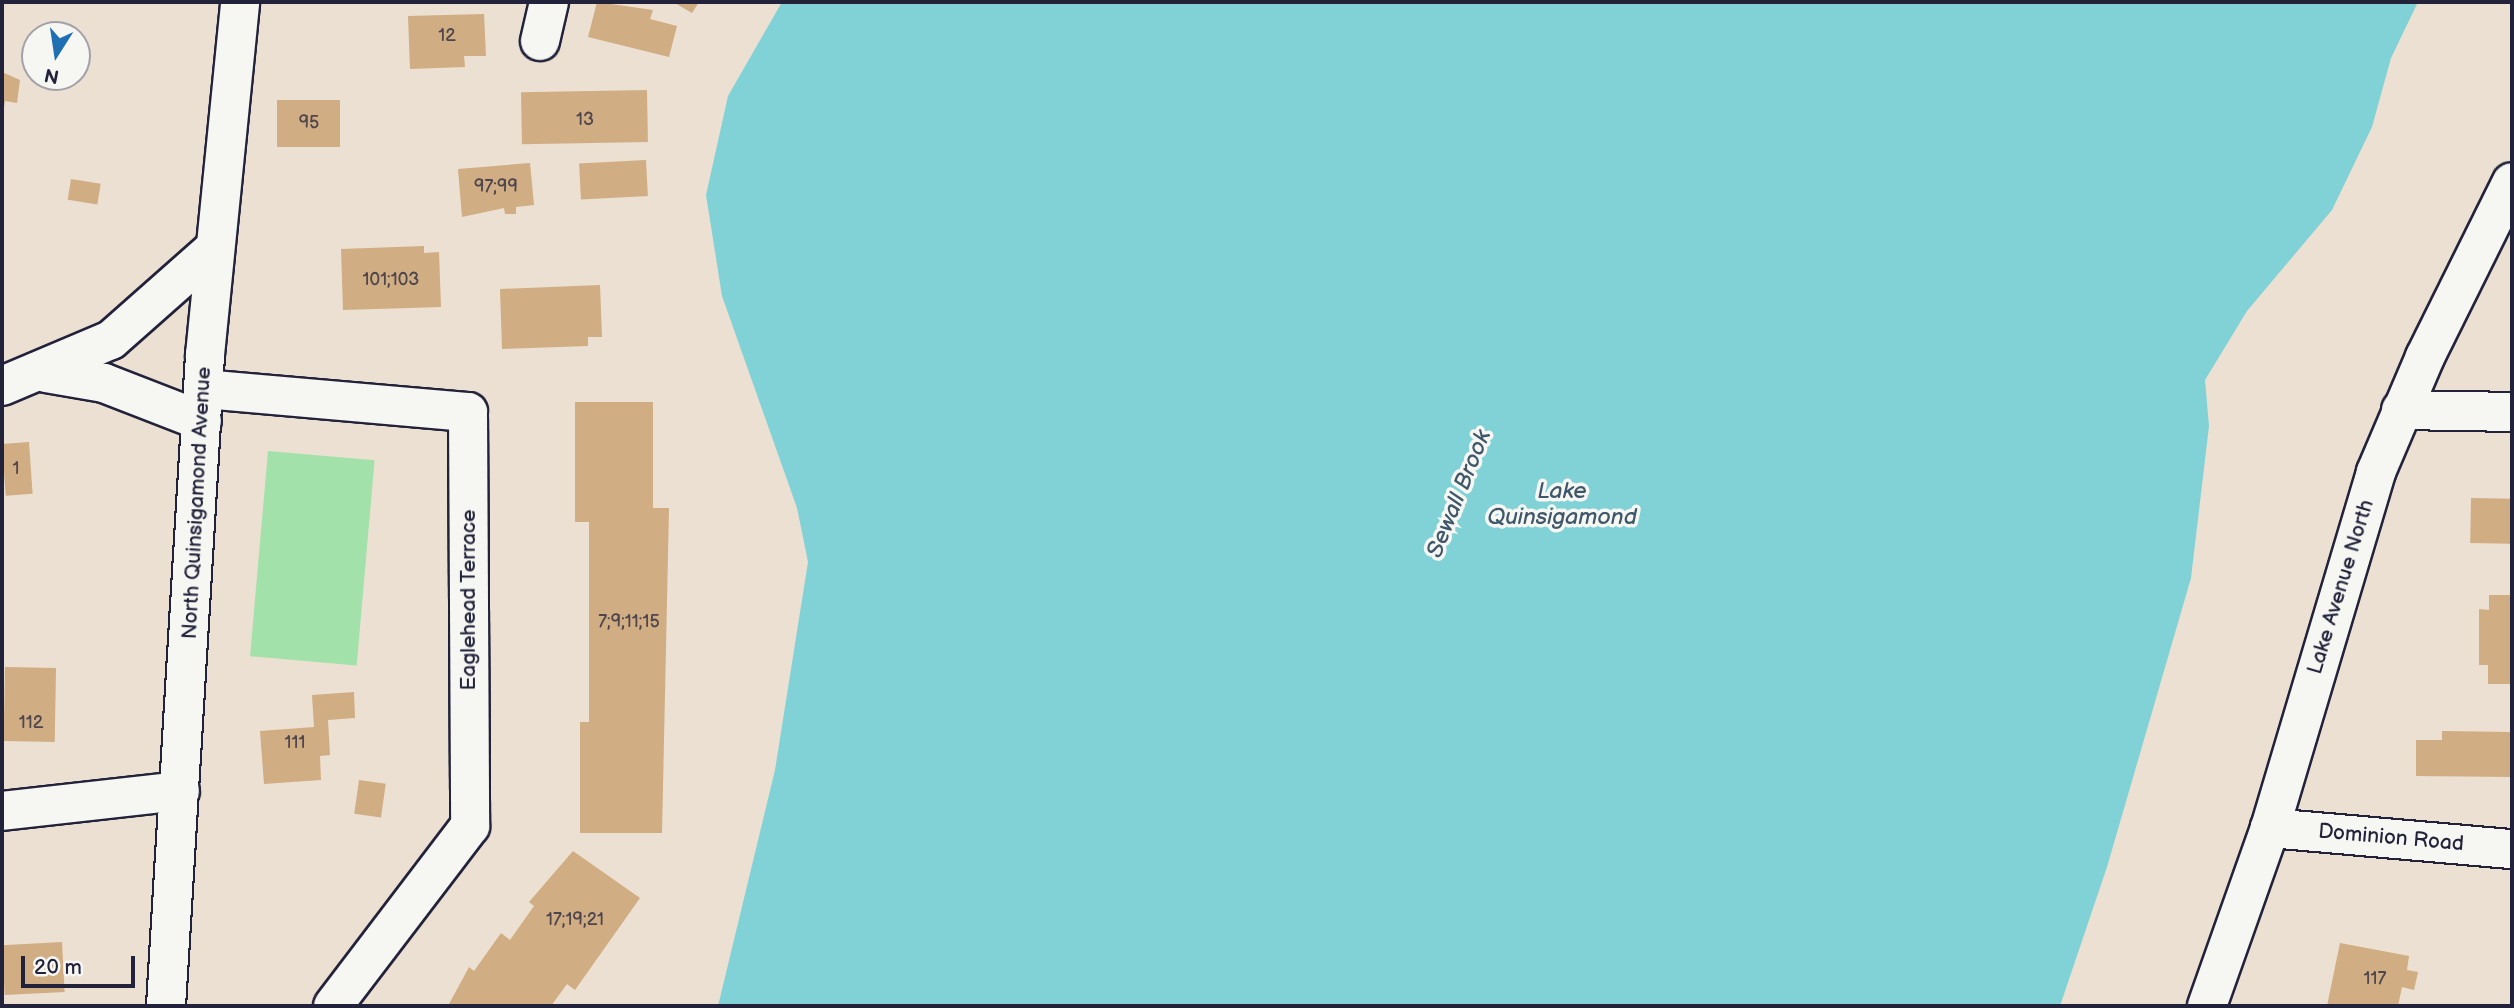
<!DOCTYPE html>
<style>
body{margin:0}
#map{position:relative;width:2514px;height:1008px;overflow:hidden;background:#ebe0d1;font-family:"Balsamiq Sans",sans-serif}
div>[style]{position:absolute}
.green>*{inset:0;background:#a2e1a9;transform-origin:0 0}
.water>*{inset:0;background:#81d2d7}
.building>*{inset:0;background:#d0ad83;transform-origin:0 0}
.roads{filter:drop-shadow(2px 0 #22223b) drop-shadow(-2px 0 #22223b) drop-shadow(0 2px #22223b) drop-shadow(0 -2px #22223b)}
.minor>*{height:38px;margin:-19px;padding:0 19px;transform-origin:19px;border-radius:19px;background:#f6f6f2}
.secondary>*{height:38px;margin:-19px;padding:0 19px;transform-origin:19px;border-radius:19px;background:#f6f6f2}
span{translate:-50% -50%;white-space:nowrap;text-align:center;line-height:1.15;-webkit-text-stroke:7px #f6f6f2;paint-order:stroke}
.number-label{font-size:18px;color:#4e454d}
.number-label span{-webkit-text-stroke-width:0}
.street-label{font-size:21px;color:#22223b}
.water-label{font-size:23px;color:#3e576a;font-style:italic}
.frame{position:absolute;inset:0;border:4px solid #22223b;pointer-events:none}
.north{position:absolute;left:21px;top:21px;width:70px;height:70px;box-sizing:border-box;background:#f6f6f2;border:2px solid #a1a1a9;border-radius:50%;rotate:192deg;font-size:19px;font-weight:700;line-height:28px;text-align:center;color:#22223b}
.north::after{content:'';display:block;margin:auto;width:24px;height:32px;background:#1f6fb2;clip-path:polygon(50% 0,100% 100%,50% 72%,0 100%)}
.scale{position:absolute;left:21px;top:956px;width:114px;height:32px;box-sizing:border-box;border:4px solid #22223b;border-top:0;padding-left:9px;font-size:21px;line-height:24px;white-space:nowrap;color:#22223b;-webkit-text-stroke:5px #f6f6f2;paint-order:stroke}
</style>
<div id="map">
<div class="green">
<i style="left:268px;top:451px;width:107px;height:206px;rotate:5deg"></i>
</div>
<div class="water">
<i style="clip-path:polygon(782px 2px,2418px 2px,2391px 58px,2372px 127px,2332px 210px,2247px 311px,2205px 380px,2209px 426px,2191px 578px,2107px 867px,2060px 1006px,718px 1006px,775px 770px,808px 562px,797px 508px,722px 296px,706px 195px,728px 96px)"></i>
</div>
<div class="building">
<i style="clip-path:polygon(597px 2px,653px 10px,650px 19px,677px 26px,669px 57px,588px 37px)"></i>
<i style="clip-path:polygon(673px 2px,699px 2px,692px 13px)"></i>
<i style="clip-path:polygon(484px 14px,486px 56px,464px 56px,465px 67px,410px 69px,408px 16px)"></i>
<i style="clip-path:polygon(2px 72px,20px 80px,17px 103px,5px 101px,3px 115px)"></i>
<i style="left:647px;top:90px;width:52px;height:126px;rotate:89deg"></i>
<i style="left:277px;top:100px;width:63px;height:47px"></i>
<i style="left:646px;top:160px;width:36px;height:67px;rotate:87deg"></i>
<i style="clip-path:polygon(530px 163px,534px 205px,516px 207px,516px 214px,505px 214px,504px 208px,462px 217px,458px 169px)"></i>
<i style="left:71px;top:179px;width:30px;height:21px;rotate:9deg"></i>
<i style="clip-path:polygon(424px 246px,424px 253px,439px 252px,441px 307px,343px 310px,341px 249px)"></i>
<i style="clip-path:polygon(600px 285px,602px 337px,588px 337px,588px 346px,502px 349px,500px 289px)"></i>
<i style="clip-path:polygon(575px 402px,653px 402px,653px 508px,669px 508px,662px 833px,580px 833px,580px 722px,589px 722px,589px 522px,575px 522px)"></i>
<i style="left:29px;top:442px;width:52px;height:27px;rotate:86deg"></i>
<i style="left:2471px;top:498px;width:41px;height:45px;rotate:1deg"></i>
<i style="clip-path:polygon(2489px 595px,2512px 595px,2512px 684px,2488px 684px,2488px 665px,2479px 665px,2479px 609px,2489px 610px)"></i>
<i style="left:56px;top:668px;width:74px;height:51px;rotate:91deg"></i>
<i style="clip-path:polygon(354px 692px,355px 718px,328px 720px,330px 755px,320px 756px,321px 780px,264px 784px,260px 731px,314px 727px,312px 695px)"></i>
<i style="clip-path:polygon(2442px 731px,2512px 732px,2512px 777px,2416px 776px,2416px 740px,2442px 740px)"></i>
<i style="left:359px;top:780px;width:27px;height:34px;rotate:8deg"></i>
<i style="clip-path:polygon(573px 851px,640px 898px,575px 990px,567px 984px,551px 1006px,448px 1006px,469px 967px,474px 971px,501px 933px,510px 940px,534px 906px,529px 902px)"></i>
<i style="left:62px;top:942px;width:50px;height:60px;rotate:87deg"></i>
<i style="clip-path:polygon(2340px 943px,2409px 956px,2407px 970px,2418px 972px,2414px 990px,2402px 987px,2398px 1006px,2327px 1006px)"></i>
</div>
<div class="roads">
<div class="minor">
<i style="left:540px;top:41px;width:40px;rotate:-77deg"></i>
<i style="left:46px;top:373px;width:59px;rotate:9.8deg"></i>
<i style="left:104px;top:383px;width:105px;rotate:21.2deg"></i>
<i style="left:2px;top:386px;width:118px;rotate:-22.9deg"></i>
<i style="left:111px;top:340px;width:137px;rotate:-41.5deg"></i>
<i style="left:204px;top:389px;width:265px;rotate:5deg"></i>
<i style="left:468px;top:412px;width:414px;rotate:89.7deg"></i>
<i style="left:470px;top:826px;width:226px;rotate:127.3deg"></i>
<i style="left:2401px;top:410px;width:111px;rotate:1deg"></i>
<i style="left:2px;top:811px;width:179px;rotate:-6.4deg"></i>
<i style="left:2270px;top:828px;width:243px;rotate:5deg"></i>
</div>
<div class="secondary">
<i style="left:166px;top:1006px;width:652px;rotate:-86.57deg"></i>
<i style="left:205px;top:355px;width:355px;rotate:-84.3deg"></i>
<i style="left:2207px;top:1006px;width:189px;rotate:-70.5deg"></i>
<i style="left:2270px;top:828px;width:371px;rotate:-73.4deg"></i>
<i style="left:2376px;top:472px;width:125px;rotate:-66.9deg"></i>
<i style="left:2425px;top:357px;width:195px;rotate:-63.6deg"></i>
</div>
</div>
<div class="number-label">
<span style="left:447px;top:36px">12</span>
<span style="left:585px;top:120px">13</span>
<span style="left:309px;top:123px">95</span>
<span style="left:496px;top:187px">97;99</span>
<span style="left:391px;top:280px">101;103</span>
<span style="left:16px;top:469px">1</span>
<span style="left:629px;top:622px">7;9;11;15</span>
<span style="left:31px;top:723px">112</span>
<span style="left:295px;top:743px">111</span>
<span style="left:575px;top:920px">17;19;21</span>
<span style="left:2375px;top:979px">117</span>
</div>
<div class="street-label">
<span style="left:197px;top:503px;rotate:-87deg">North Quinsigamond Avenue</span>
<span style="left:2341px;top:587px;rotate:-73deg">Lake Avenue North</span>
<span style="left:469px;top:600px;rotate:-90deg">Eaglehead Terrace</span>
<span style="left:2391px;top:838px;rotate:5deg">Dominion Road</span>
</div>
<div class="water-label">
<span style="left:1562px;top:504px">Lake<br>Quinsigamond</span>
<span style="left:1459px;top:494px;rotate:-68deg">Sewall Brook</span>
</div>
<div class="frame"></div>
<div class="north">N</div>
<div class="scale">20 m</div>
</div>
